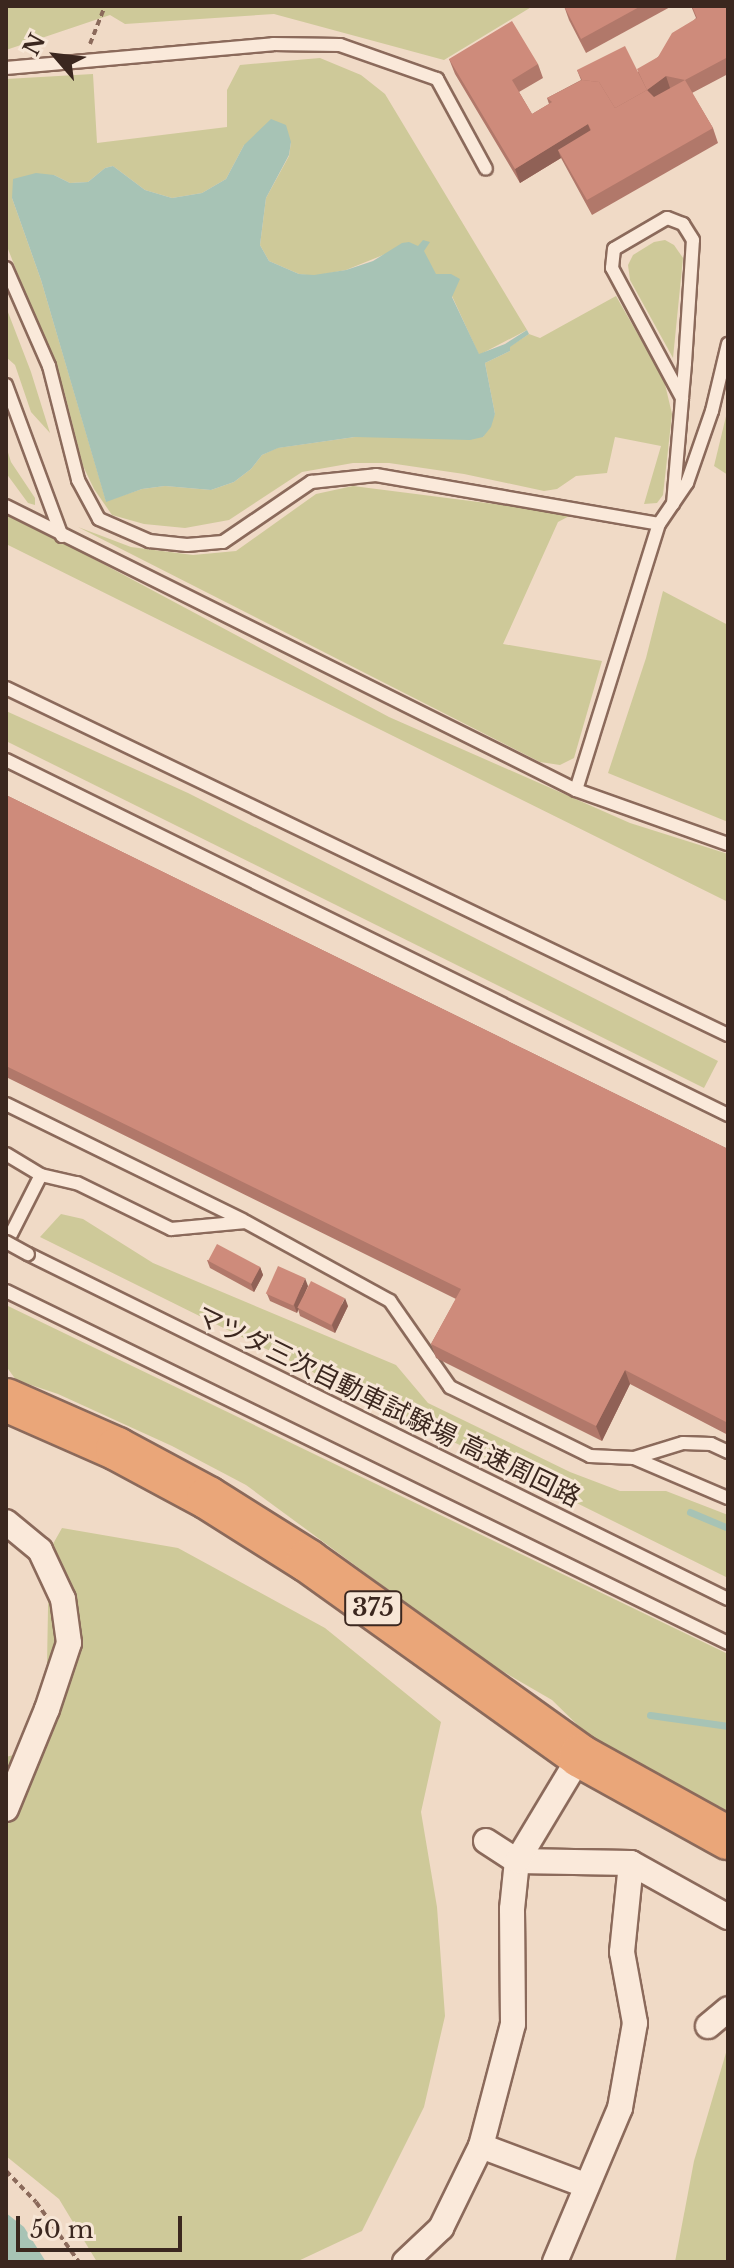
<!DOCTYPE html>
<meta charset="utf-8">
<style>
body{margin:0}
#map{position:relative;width:734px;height:2268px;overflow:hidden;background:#f0dac6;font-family:"Libre Baskerville","Noto Sans JP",serif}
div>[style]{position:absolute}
.green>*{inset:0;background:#cec999}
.water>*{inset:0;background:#a7c3b5}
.stream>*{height:7px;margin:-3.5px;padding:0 3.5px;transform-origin:3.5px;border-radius:3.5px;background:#a7c3b5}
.path>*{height:4px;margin-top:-2px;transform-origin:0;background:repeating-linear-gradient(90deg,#8b6a5b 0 6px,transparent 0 10px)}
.roads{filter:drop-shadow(2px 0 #8b6a5b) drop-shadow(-2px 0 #8b6a5b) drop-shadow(0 2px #8b6a5b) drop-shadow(0 -2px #8b6a5b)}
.service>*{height:12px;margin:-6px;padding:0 6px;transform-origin:6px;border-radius:6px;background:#fae9da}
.minor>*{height:24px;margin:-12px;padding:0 12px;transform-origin:12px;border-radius:12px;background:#fae9da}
.trunk>*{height:42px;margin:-21px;padding:0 21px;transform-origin:21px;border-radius:21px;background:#eaa679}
.bridges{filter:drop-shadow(2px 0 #8b6a5b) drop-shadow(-2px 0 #8b6a5b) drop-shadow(0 2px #8b6a5b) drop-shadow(0 -2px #8b6a5b)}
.service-bridge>*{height:12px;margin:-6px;padding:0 6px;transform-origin:6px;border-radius:6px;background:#fae9da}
.wall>*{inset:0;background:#b1786a}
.shaded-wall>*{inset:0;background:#906156}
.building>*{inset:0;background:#ce8b7b;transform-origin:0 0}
span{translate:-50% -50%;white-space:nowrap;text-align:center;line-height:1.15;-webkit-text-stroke:6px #f7e6d6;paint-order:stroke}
.shield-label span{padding:2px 6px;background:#f7e6d6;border:2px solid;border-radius:6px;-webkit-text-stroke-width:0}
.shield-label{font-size:24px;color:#3b271f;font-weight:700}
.street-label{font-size:26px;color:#3b271f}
.frame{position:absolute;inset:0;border:8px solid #3b271f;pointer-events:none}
.north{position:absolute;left:16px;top:16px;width:80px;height:80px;-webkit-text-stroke:6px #f7e6d6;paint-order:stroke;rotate:298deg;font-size:22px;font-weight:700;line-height:32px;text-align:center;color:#3b271f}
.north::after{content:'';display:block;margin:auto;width:28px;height:36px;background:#3b271f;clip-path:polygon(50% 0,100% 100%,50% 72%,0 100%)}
.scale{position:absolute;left:16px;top:2216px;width:166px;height:36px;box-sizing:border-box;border:4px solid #3b271f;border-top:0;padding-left:10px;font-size:24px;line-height:28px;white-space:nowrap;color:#3b271f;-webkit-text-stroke:6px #f7e6d6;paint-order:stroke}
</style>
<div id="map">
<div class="green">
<i style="clip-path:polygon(6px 6px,533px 6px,444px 60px,274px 14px,125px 24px,110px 15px,6px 50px)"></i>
<i style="clip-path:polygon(320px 58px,361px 75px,385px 94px,527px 330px,479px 355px,452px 296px,451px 274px,436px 275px,418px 247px,388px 253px,346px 270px,314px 276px,299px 274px,269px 261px,260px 245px,266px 198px,289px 156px,291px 142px,244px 145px,226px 179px,202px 193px,172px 198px,145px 190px,113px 166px,105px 168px,88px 182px,70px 183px,54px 175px,12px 198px,41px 280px,106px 501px,142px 489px,165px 486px,211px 490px,234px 482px,251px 469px,262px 455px,277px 448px,355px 437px,483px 437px,495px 414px,485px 363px,510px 351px,509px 347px,529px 334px,540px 338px,616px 296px,664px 380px,672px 414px,663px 495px,657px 503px,644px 504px,661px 446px,615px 437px,607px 473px,576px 476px,557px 489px,544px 491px,464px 474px,389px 463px,353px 463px,302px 472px,229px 520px,185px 528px,144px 524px,112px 515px,94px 489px,83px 466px,64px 391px,6px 244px,6px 79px,93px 74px,97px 143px,227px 127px,227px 90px,240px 65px)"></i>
<i style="clip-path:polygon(665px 240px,674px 245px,683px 258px,673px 358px,630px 280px,628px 265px,633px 255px,654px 242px)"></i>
<i style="clip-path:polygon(6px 307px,31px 372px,50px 433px,31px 412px,15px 365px,6px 357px)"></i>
<i style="clip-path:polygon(728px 408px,728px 475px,714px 466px)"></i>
<i style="clip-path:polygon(6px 446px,11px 462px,35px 498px,35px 505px,28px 503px,6px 473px)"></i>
<i style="clip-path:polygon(353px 486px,573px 514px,558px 522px,503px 644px,602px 661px,574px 758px,560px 765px,540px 762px,78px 527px,131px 547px,193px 555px,236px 551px,316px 494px)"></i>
<i style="clip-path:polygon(6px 512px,389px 717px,630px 823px,728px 854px,728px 902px,6px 544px)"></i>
<i style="clip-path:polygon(663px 591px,728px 625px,728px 822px,608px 773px,646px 658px)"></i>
<i style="clip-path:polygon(6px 711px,188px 793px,718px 1061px,704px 1088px,6px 741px)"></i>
<i style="clip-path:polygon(61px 1214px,83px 1219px,153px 1263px,396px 1365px,428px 1403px,570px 1472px,620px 1491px,666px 1491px,728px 1515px,728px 1578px,40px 1237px)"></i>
<i style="clip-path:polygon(8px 1306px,728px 1654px,728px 1816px,596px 1743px,552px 1700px,485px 1661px,246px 1485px,172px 1446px,58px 1394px,16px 1380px,6px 1366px)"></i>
<i style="clip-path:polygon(62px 1528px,178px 1548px,325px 1628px,441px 1722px,421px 1812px,437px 1907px,445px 2016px,424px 2107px,362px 2231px,296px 2262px,97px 2262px,59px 2199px,6px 2156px,6px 1757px,39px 1748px,47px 1665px,49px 1551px)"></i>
<i style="clip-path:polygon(728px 2046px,728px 2262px,675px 2262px,694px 2161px)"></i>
</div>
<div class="water">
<i style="clip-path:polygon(271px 119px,286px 125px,291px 142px,289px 155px,266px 198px,260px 245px,269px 261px,299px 274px,314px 275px,346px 270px,373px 261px,402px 243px,409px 242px,418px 246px,423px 240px,430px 242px,424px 251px,436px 274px,451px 274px,460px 279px,452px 297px,479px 354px,505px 344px,527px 330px,529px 334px,510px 347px,510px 351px,485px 363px,495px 414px,491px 427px,483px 437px,470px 440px,355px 437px,278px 448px,262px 455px,251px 469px,234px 482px,211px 490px,165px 486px,142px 489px,106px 502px,41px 280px,12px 198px,13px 179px,36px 173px,54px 175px,70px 183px,88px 182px,105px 168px,113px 166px,145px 190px,172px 198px,202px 193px,226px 179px,244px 145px)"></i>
<i style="clip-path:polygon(6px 2213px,24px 2227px,46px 2262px,6px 2262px)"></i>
</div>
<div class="stream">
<i style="left:690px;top:1512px;width:41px;rotate:22.8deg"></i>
<i style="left:650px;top:1715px;width:79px;rotate:8deg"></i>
</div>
<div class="path">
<i style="left:90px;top:44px;width:41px;rotate:-68.5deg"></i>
<i style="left:6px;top:2171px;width:43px;rotate:45.9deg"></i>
<i style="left:36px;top:2202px;width:74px;rotate:54.4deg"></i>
</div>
<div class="roads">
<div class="service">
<i style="left:6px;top:68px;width:268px;rotate:-5.1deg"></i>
<i style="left:273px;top:44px;width:67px;rotate:0.9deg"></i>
<i style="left:340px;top:45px;width:103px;rotate:19.3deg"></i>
<i style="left:437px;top:79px;width:102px;rotate:61.4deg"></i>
<i style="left:6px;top:268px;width:107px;rotate:66.3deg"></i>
<i style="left:49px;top:366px;width:118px;rotate:75.7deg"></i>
<i style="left:78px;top:480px;width:44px;rotate:61.7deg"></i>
<i style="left:99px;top:519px;width:55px;rotate:23.7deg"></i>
<i style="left:149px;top:541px;width:38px;rotate:6deg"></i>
<i style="left:187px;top:545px;width:36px;rotate:-5deg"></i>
<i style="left:223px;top:542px;width:107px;rotate:-34.3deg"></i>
<i style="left:311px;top:482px;width:65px;rotate:-6.1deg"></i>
<i style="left:376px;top:475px;width:287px;rotate:9.8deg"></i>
<i style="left:6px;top:385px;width:161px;rotate:69.7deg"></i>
<i style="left:673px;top:504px;width:106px;rotate:-85.1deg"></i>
<i style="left:682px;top:398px;width:35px;rotate:-85deg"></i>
<i style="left:685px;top:363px;width:123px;rotate:-86.3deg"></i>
<i style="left:693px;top:240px;width:19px;rotate:-122deg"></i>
<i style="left:683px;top:224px;width:17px;rotate:-159deg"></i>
<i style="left:667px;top:218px;width:61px;rotate:149.7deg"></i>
<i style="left:614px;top:249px;width:19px;rotate:96deg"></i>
<i style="left:612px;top:268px;width:148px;rotate:61.7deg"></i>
<i style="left:6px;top:506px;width:637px;rotate:26.48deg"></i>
<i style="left:576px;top:790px;width:161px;rotate:19.6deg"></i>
<i style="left:6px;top:688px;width:801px;rotate:25.67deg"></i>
<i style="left:6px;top:760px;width:805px;rotate:26.18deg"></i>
<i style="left:576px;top:790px;width:279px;rotate:-72.7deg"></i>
<i style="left:659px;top:524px;width:50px;rotate:-55.7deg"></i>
<i style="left:687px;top:483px;width:76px;rotate:-70.9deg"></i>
<i style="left:712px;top:411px;width:69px;rotate:-76.6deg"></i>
<i style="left:6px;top:1104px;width:264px;rotate:26.1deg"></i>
<i style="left:6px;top:1154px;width:41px;rotate:31deg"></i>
<i style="left:41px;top:1175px;width:37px;rotate:13deg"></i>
<i style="left:77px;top:1183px;width:105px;rotate:26.1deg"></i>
<i style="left:171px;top:1229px;width:75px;rotate:-5.3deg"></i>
<i style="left:246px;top:1222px;width:164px;rotate:28.7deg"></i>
<i style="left:390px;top:1301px;width:105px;rotate:55.1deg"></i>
<i style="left:450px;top:1387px;width:156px;rotate:26.2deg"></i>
<i style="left:590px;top:1456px;width:44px;rotate:2.6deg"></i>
<i style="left:634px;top:1458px;width:51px;rotate:-17deg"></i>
<i style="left:683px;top:1443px;width:28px;rotate:2deg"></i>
<i style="left:711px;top:1444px;width:19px;rotate:25deg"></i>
<i style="left:6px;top:1244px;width:77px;rotate:-63.1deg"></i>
<i style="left:28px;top:1254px;width:780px;rotate:26.24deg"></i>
<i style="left:6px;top:1291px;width:803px;rotate:25.99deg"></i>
<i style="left:634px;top:1458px;width:102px;rotate:23.1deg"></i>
</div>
<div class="minor">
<i style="left:6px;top:1522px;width:44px;rotate:39.5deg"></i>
<i style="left:40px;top:1550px;width:54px;rotate:64.9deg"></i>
<i style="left:63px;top:1599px;width:44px;rotate:82.2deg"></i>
<i style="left:69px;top:1643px;width:70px;rotate:108.4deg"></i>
<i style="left:47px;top:1709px;width:108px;rotate:112.3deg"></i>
<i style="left:486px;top:1841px;width:37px;rotate:33deg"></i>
<i style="left:517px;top:1861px;width:114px;rotate:1deg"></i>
<i style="left:631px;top:1863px;width:111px;rotate:29.1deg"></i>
<i style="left:708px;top:2026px;width:26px;rotate:-40deg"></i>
<i style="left:481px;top:2146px;width:111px;rotate:20.6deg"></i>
<i style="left:405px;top:2262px;width:50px;rotate:-43.4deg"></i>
<i style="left:441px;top:2228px;width:91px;rotate:-64deg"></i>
<i style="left:481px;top:2146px;width:126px;rotate:-75.3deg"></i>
<i style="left:513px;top:2024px;width:115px;rotate:-90.5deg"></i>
<i style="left:512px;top:1909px;width:48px;rotate:-84.1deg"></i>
<i style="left:517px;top:1861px;width:122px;rotate:-59deg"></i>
<i style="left:555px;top:2262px;width:167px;rotate:-67.1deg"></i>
<i style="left:620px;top:2108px;width:86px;rotate:-80deg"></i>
<i style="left:635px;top:2023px;width:72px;rotate:-100.4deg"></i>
<i style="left:622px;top:1952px;width:89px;rotate:-84.2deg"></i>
</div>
<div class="trunk">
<i style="left:6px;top:1400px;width:121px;rotate:23.8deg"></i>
<i style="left:117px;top:1449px;width:103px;rotate:28.3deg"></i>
<i style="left:208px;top:1498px;width:118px;rotate:32.2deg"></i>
<i style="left:308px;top:1561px;width:335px;rotate:35.6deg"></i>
<i style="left:580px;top:1756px;width:169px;rotate:29deg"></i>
</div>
</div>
<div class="bridges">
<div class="service-bridge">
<i style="left:6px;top:1242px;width:25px;rotate:29deg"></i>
</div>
</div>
<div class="wall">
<i style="clip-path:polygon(564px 6px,672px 6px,586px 53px,569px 20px)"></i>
<i style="clip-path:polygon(691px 6px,728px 6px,728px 74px,692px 93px,713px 128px,718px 143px,592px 215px,561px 158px,520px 183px,455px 74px,449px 59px,538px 64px,543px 78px,519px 92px,532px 114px,549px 104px,547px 98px,581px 80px,577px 70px,638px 72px,658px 57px,696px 18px)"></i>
<i style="clip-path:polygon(6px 795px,728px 1149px,728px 1435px,630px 1384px,602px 1441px,436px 1358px,431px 1344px,456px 1299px,6px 1077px)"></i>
<i style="clip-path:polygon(207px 1260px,260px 1267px,263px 1275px,254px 1292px,210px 1268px)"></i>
<i style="clip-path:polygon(308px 1286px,304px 1295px,348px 1306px,335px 1333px,300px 1316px,298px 1309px,297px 1313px,270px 1301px,267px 1294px)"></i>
</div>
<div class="shaded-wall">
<i style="clip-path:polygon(666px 76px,671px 91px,652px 104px,647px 90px)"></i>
<i style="clip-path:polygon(588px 124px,593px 138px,558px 150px,561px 158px,520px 183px,515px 169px)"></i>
<i style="clip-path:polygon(260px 1267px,263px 1275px,254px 1292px,251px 1284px)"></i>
<i style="clip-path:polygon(305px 1278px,308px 1286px,297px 1313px,294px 1305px)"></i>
<i style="clip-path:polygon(345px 1298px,348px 1306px,335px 1333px,332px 1325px)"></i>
<i style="clip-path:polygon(625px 1370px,630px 1384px,602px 1441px,596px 1426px)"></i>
</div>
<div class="building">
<i style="clip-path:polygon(564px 6px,641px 6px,581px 39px)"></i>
<i style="clip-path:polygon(evenodd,692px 6px,728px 6px,728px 57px,685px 80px,713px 128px,587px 200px,558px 150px,591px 130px,588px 124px,515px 169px,449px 59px,512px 21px,538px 64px,512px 80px,532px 114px,552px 102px,547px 98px,582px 80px,599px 82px,615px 108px,647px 90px,637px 69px,658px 57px,672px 33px,697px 18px,692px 6px,666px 76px,685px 80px,654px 97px,647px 90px,666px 76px)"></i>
<i style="clip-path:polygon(625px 46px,647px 90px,615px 108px,599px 82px,582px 80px,577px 70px)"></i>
<i style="clip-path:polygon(6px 795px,728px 1149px,728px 1423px,625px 1370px,596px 1426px,431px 1344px,461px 1289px,6px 1066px)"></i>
<i style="left:217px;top:1244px;width:49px;height:19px;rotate:28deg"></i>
<i style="left:278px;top:1266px;width:30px;height:30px;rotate:24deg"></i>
<i style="left:311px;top:1281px;width:38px;height:30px;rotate:27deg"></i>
</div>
<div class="shield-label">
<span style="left:373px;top:1608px">375</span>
</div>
<div class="street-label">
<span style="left:388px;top:1407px;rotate:26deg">マツダ三次自動車試験場 高速周回路</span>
</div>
<div class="frame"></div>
<div class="north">N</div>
<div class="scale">50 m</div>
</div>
